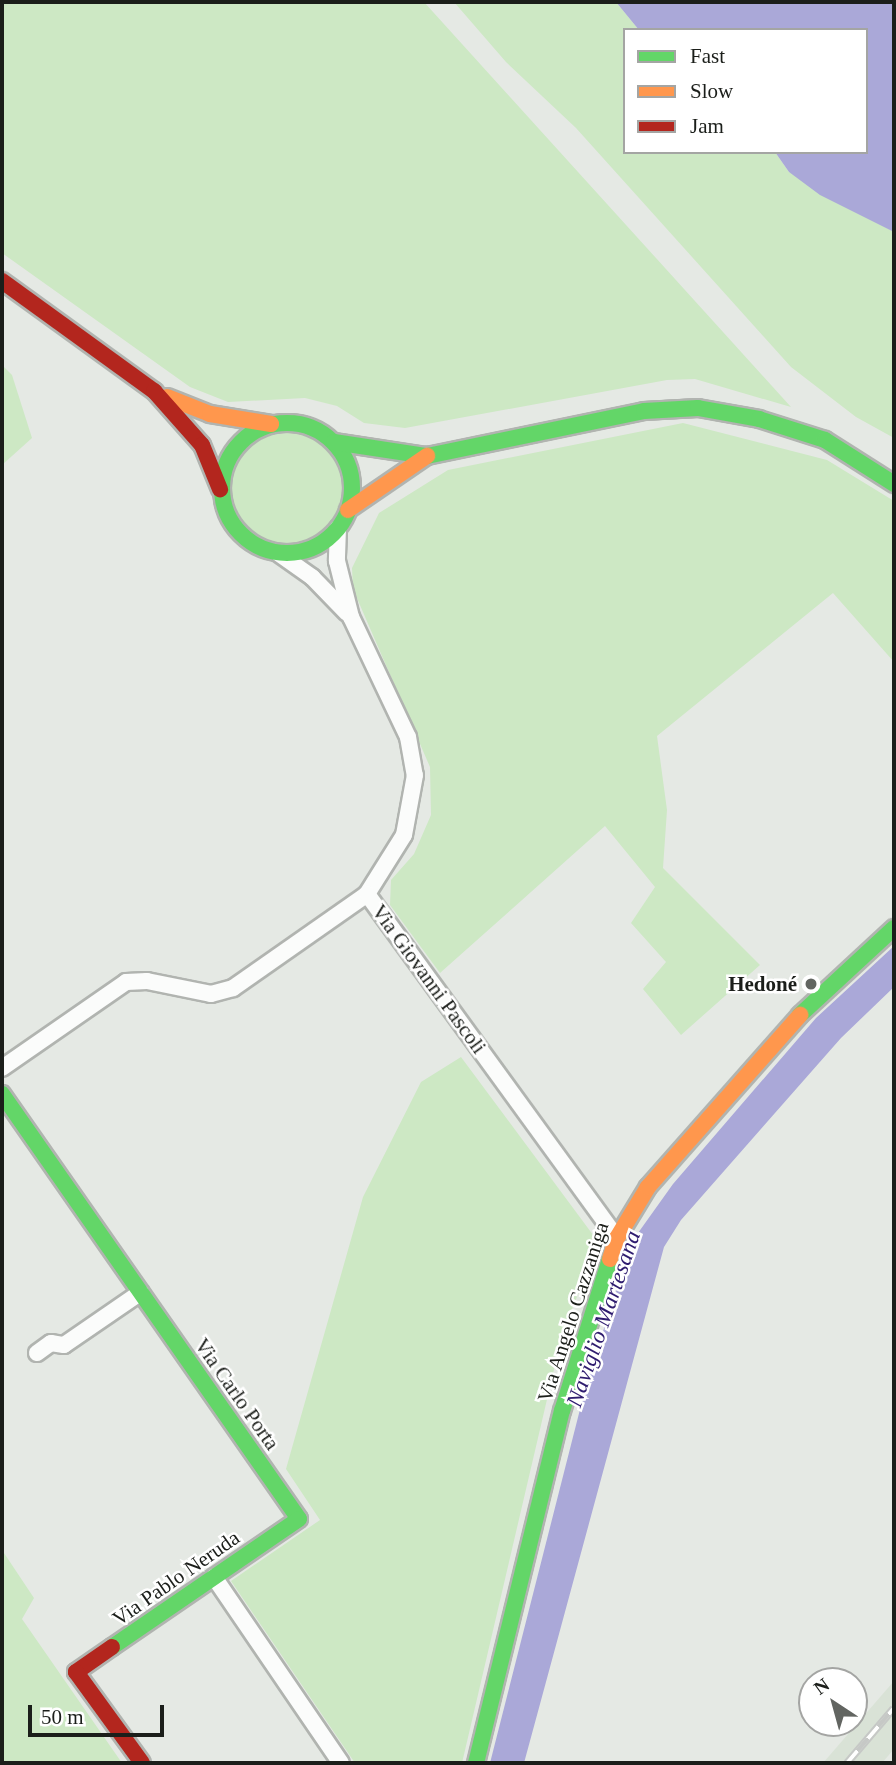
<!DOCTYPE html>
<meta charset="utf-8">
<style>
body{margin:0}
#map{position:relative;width:896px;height:1765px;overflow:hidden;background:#e5e9e4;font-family:Georgia,serif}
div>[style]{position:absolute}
.built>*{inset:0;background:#d9e2d6}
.green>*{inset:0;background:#cde8c4}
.round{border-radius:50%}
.water>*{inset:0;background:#aaa8d8}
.roads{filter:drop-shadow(2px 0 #b1b4b0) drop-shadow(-2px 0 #b1b4b0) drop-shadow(0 2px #b1b4b0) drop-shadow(0 -2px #b1b4b0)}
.street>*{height:16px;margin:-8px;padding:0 8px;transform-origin:8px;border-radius:8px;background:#fbfcfb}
.fast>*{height:16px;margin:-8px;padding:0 8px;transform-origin:8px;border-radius:8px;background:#63d668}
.fast>.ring{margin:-8px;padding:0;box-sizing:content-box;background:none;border:16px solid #63d668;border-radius:50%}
.slow>*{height:16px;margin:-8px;padding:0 8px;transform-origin:8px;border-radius:8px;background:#ff974d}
.jam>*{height:16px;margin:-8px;padding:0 8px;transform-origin:8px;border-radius:8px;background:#b3261e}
.rail>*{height:8px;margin-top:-4px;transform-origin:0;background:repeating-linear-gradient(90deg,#fff 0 16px,#c6c8c6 0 32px);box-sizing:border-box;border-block:2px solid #c6c8c6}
.dots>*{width:19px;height:19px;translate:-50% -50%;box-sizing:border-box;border:4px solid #fff;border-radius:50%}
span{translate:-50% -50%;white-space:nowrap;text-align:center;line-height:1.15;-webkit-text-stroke:5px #fff;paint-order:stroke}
.street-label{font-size:21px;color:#1b1e1a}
.poi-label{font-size:21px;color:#1b1e1a;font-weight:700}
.right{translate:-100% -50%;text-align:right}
.water-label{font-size:23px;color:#2f1c6f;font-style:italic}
.frame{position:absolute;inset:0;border:4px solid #1b1e1a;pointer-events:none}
.legend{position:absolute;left:623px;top:28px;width:245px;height:126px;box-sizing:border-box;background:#fff;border:2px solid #a4a5a3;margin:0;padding:9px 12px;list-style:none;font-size:21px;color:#1b1e1a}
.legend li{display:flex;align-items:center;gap:14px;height:35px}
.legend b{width:35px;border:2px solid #a4a5a3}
.north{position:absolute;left:798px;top:1667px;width:70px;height:70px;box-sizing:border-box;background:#fff;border:2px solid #a4a5a3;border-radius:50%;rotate:324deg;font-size:19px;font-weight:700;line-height:28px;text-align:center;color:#1b1e1a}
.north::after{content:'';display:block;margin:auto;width:24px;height:32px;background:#626561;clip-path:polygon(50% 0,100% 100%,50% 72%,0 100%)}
.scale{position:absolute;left:28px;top:1705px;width:136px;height:32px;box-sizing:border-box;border:4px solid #1b1e1a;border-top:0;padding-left:9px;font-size:21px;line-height:24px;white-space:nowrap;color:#1b1e1a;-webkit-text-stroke:5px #fff;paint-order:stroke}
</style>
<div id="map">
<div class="built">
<i style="clip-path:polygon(894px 1681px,894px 1749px,882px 1763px,823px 1763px)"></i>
</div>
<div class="green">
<i style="clip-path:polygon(2px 2px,424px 2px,791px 407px,695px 379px,667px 380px,405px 428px,364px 423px,337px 406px,305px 398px,228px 402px,190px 387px,2px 253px)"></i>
<i style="clip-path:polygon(454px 2px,616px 2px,639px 30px,625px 30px,625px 152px,775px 152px,789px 172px,894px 232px,894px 438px,856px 417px,791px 367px,576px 128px,506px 62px)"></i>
<i style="clip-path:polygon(2px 365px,12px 375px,32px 438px,2px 465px)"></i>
<i style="clip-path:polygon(683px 423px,827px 460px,894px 501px,894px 662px,833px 593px,657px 736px,667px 810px,663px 868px,760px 965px,681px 1035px,643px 989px,666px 962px,631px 923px,655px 887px,605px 826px,440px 973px,390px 905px,391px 880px,414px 854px,431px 815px,430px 767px,353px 589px,352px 568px,379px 513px,448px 470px)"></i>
<i class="round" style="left:232px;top:433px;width:110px;height:110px"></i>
<i style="clip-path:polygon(461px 1057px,599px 1243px,563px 1331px,462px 1763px,355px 1763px,231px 1581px,320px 1520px,286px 1469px,363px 1197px,421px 1082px)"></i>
<i style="clip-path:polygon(2px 1550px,34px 1598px,22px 1619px,122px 1763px,2px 1763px)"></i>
</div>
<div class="water">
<i style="clip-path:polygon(616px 2px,894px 2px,894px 232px,820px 195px,789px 172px,775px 152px,866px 152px,866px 30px,639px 30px)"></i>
<i style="clip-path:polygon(894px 946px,894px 987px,841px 1038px,681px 1220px,664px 1247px,524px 1763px,490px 1763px,589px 1374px,633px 1240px,673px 1184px,816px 1018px)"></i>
</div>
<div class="roads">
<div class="street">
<i style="left:338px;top:528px;width:33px;rotate:92deg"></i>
<i style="left:337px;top:561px;width:58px;rotate:76deg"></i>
<i style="left:351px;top:617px;width:133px;rotate:64.6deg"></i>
<i style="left:408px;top:737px;width:39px;rotate:80deg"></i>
<i style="left:415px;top:775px;width:61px;rotate:100.4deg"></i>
<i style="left:404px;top:835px;width:70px;rotate:122.1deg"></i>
<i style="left:278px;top:553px;width:42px;rotate:35.2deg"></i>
<i style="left:312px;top:577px;width:50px;rotate:45.8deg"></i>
<i style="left:2px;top:1068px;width:151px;rotate:-34.7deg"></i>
<i style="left:126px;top:982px;width:21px;rotate:-3deg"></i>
<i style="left:147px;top:981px;width:65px;rotate:11.5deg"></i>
<i style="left:211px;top:994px;width:23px;rotate:-15deg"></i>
<i style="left:233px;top:988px;width:164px;rotate:-35deg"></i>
<i style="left:367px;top:894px;width:425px;rotate:54deg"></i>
<i style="left:37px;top:1353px;width:17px;rotate:-36deg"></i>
<i style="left:51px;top:1343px;width:13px;rotate:9deg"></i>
<i style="left:64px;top:1345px;width:93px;rotate:-34.5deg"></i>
<i style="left:214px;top:1577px;width:225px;rotate:55.7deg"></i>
</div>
<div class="fast">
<i class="ring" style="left:222px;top:423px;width:114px;height:114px"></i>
<i style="left:334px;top:442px;width:94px;rotate:8.6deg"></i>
<i style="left:427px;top:456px;width:222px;rotate:-11.7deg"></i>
<i style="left:644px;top:411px;width:54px;rotate:-3.2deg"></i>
<i style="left:698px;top:408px;width:62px;rotate:10.2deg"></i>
<i style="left:759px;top:419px;width:69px;rotate:17.7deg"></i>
<i style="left:825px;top:440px;width:82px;rotate:32.5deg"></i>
<i style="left:800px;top:1015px;width:128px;rotate:-42.8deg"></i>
<i style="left:2px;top:1094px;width:518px;rotate:55.05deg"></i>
<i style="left:299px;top:1519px;width:227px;rotate:145.6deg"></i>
<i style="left:476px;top:1763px;width:362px;rotate:-76.3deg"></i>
<i style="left:562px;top:1411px;width:159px;rotate:-72.5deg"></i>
</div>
<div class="slow">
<i style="left:167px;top:397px;width:46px;rotate:21.6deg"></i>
<i style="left:210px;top:414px;width:62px;rotate:9.3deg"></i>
<i style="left:348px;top:510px;width:96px;rotate:-34.4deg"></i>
<i style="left:610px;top:1259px;width:22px;rotate:-72deg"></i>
<i style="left:617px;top:1238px;width:60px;rotate:-58.7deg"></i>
<i style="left:648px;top:1187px;width:230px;rotate:-48.5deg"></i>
</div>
<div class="jam">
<i style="left:2px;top:281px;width:188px;rotate:35.9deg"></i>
<i style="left:154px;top:391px;width:72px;rotate:48.4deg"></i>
<i style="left:202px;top:445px;width:48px;rotate:67.8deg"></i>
<i style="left:112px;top:1647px;width:44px;rotate:145.2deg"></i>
<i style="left:76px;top:1672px;width:112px;rotate:54deg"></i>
</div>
</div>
<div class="rail">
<i style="left:847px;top:1763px;width:72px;rotate:-49.5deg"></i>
</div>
<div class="dots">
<i style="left:811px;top:984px;background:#626561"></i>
</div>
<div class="street-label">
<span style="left:429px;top:979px;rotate:54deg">Via Giovanni Pascoli</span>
<span style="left:573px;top:1312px;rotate:-72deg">Via Angelo Cazzaniga</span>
<span style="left:237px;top:1394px;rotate:55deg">Via Carlo Porta</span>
<span style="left:176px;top:1578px;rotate:-35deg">Via Pablo Neruda</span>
</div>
<div class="poi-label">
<span class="right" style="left:797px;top:984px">Hedoné</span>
</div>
<div class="water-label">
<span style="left:604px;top:1319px;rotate:-71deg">Naviglio Martesana</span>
</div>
<div class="frame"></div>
<ul class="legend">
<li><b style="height:9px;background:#63d668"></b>Fast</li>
<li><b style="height:9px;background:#ff974d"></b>Slow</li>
<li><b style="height:9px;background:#b3261e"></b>Jam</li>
</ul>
<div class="north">N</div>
<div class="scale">50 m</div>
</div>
